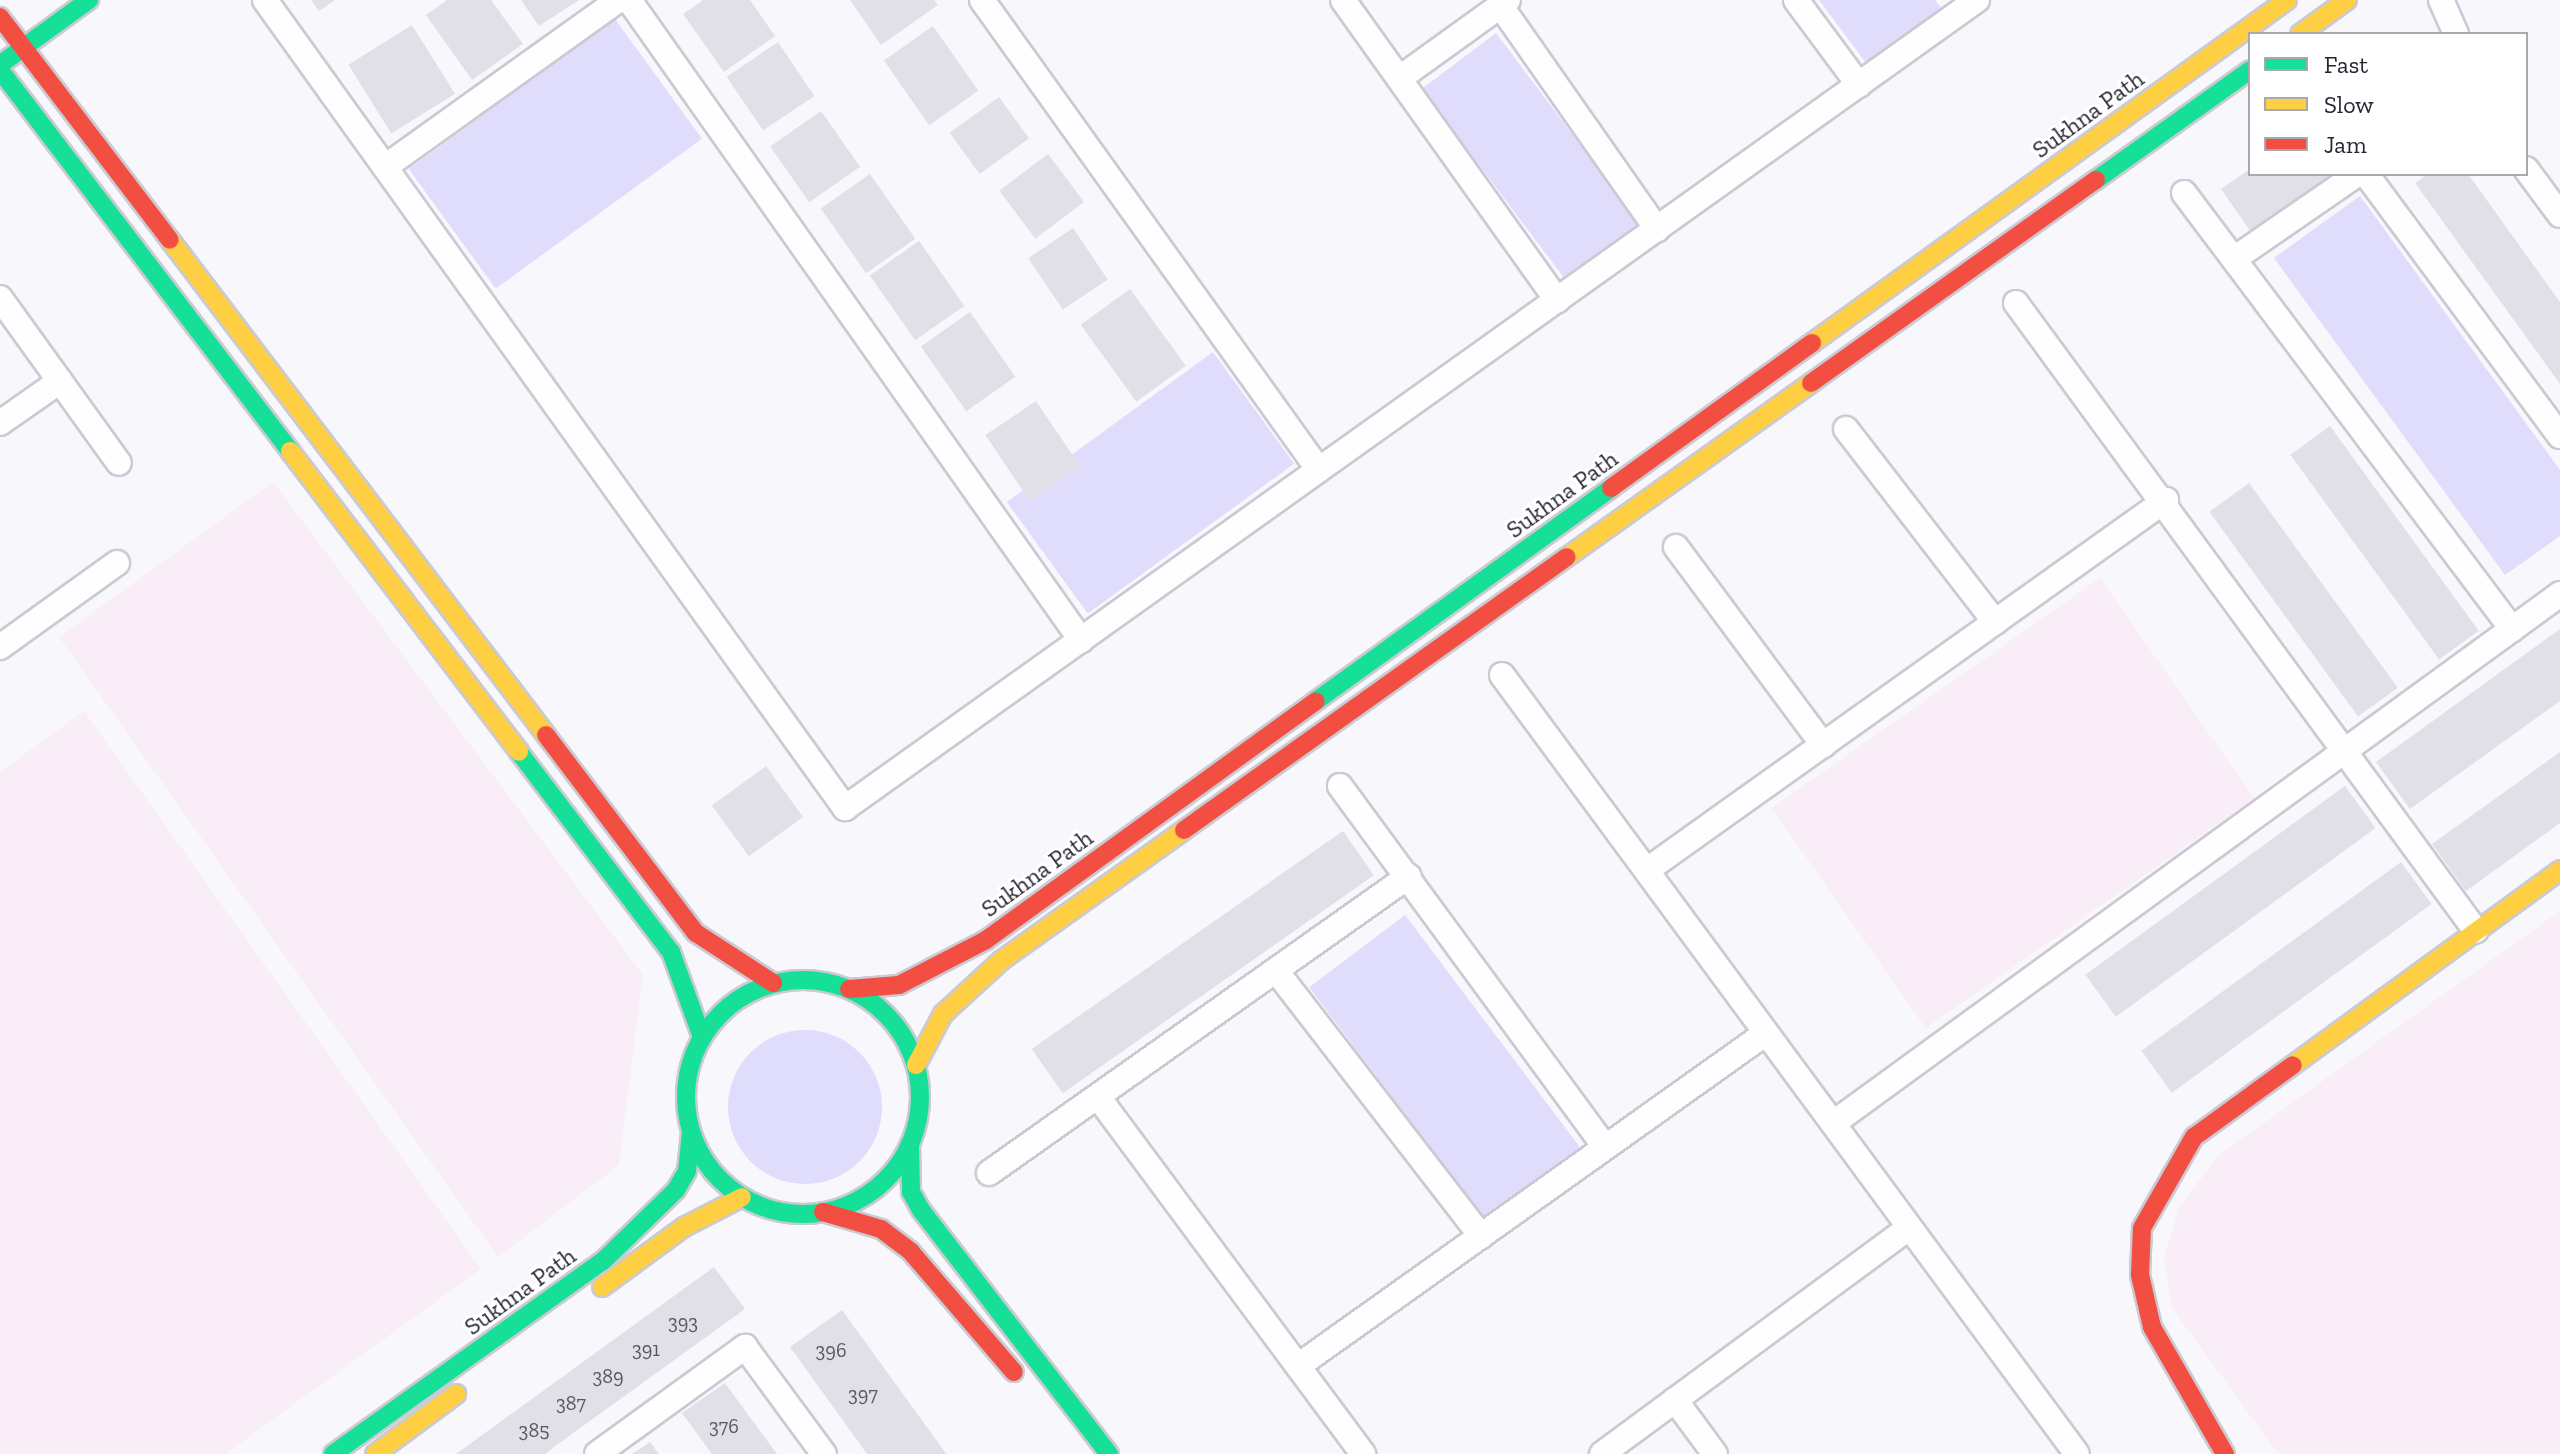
<!DOCTYPE html>
<style>
body{margin:0}
#map{position:relative;width:2560px;height:1454px;overflow:hidden;background:#f7f7fc;font-family:"Zilla Slab",serif}
div>[style]{position:absolute}
.education>*{inset:0;background:#f9eef8;transform-origin:0 0}
.green>*{inset:0;background:#e0dcfc;transform-origin:0 0}
.round{border-radius:50%}
.building>*{inset:0;background:#e1e0e8;transform-origin:0 0}
.roads{filter:drop-shadow(2px 0 #cbcad3) drop-shadow(-2px 0 #cbcad3) drop-shadow(0 2px #cbcad3) drop-shadow(0 -2px #cbcad3)}
.street>*{height:24px;margin:-12px;padding:0 12px;transform-origin:12px;border-radius:12px;background:#fefeff}
.fast>*{height:18px;margin:-9px;padding:0 9px;transform-origin:9px;border-radius:9px;background:#16e098}
.fast>.ring{margin:-9px;padding:0;box-sizing:content-box;background:none;border:18px solid #16e098;border-radius:50%}
.slow>*{height:18px;margin:-9px;padding:0 9px;transform-origin:9px;border-radius:9px;background:#ffcf43}
.jam>*{height:18px;margin:-9px;padding:0 9px;transform-origin:9px;border-radius:9px;background:#f24e42}
span{translate:-50% -50%;white-space:nowrap;text-align:center;line-height:1.15;-webkit-text-stroke:6px #fff;paint-order:stroke}
.number-label{font-size:20px;color:#585662}
.number-label span{-webkit-text-stroke-width:0}
.street-label{font-size:24px;color:#272532}
.legend{position:absolute;left:2248px;top:32px;width:280px;height:144px;box-sizing:border-box;background:#fff;border:2px solid #a9a8ad;margin:0;padding:10px 14px;list-style:none;font-size:24px;color:#272532}
.legend li{display:flex;align-items:center;gap:16px;height:40px}
.legend b{width:40px;border:2px solid #a9a8ad}
</style>
<div id="map">
<div class="education">
<i style="clip-path:polygon(273px 482px,643px 975px,619px 1165px,498px 1257px,59px 637px)"></i>
<i style="left:2100px;top:578px;width:269px;height:401px;rotate:55deg"></i>
<i style="clip-path:polygon(84px 711px,481px 1269px,225px 1454px,0 1454px,0 772px)"></i>
<i style="clip-path:polygon(2560px 911px,2560px 1454px,2278px 1454px,2172px 1308px,2164px 1257px,2179px 1207px,2219px 1155px)"></i>
</div>
<div class="green">
<i style="clip-path:polygon(1819px 0,1935px 0,1941px 8px,1866px 63px)"></i>
<i style="left:615px;top:19px;width:148px;height:255px;rotate:54deg"></i>
<i style="left:1496px;top:33px;width:242px;height:93px;rotate:53deg"></i>
<i style="clip-path:polygon(2360px 196px,2560px 470px,2560px 536px,2505px 575px,2274px 258px)"></i>
<i style="left:1213px;top:352px;width:138px;height:255px;rotate:54deg"></i>
<i style="left:1405px;top:915px;width:291px;height:120px;rotate:53deg"></i>
<i class="round" style="left:728px;top:1030px;width:154px;height:154px"></i>
</div>
<div class="building">
<i style="clip-path:polygon(311px 0,335px 0,319px 11px)"></i>
<i style="clip-path:polygon(447px 0,491px 0,523px 44px,472px 80px,426px 15px)"></i>
<i style="clip-path:polygon(521px 0,579px 0,539px 26px)"></i>
<i style="clip-path:polygon(703px 0,750px 0,775px 36px,724px 72px,683px 14px)"></i>
<i style="clip-path:polygon(850px 0,934px 0,938px 5px,881px 45px)"></i>
<i style="left:412px;top:25px;width:81px;height:75px;rotate:58deg"></i>
<i style="left:933px;top:26px;width:79px;height:60px;rotate:55deg"></i>
<i style="left:778px;top:42px;width:65px;height:62px;rotate:56deg"></i>
<i style="left:999px;top:97px;width:51px;height:61px;rotate:54deg"></i>
<i style="left:821px;top:111px;width:68px;height:62px;rotate:55deg"></i>
<i style="left:1048px;top:154px;width:60px;height:61px;rotate:53deg"></i>
<i style="clip-path:polygon(2250px 169px,2250px 174px,2339px 174px,2253px 235px,2221px 189px)"></i>
<i style="left:870px;top:174px;width:79px;height:60px;rotate:55deg"></i>
<i style="clip-path:polygon(2428px 174px,2468px 174px,2560px 302px,2560px 384px,2415px 183px)"></i>
<i style="left:1073px;top:228px;width:62px;height:54px;rotate:56deg"></i>
<i style="left:919px;top:241px;width:79px;height:60px;rotate:55deg"></i>
<i style="left:1130px;top:289px;width:95px;height:61px;rotate:54deg"></i>
<i style="left:970px;top:312px;width:79px;height:60px;rotate:55deg"></i>
<i style="left:1036px;top:401px;width:80px;height:61px;rotate:56deg"></i>
<i style="left:2330px;top:426px;width:253px;height:49px;rotate:54deg"></i>
<i style="left:2249px;top:483px;width:253px;height:49px;rotate:54deg"></i>
<i style="clip-path:polygon(2560px 629px,2560px 701px,2410px 809px,2376px 762px)"></i>
<i style="clip-path:polygon(2560px 752px,2560px 823px,2466px 891px,2432px 844px)"></i>
<i style="left:766px;top:766px;width:63px;height:67px;rotate:54deg"></i>
<i style="left:2345px;top:786px;width:52px;height:321px;rotate:54deg"></i>
<i style="left:1343px;top:831px;width:54px;height:380px;rotate:55deg"></i>
<i style="left:2401px;top:862px;width:52px;height:321px;rotate:54deg"></i>
<i style="clip-path:polygon(714px 1267px,745px 1309px,558px 1444px,545px 1454px,456px 1454px)"></i>
<i style="clip-path:polygon(842px 1310px,937px 1441px,946px 1454px,867px 1454px,790px 1347px)"></i>
<i style="clip-path:polygon(725px 1383px,752px 1420px,777px 1454px,712px 1454px,682px 1413px)"></i>
<i style="clip-path:polygon(650px 1442px,659px 1454px,632px 1454px)"></i>
</div>
<div class="roads">
<div class="street">
<i style="left:265px;top:0;width:995px;rotate:54.33deg"></i>
<i style="left:845px;top:808px;width:1391px;rotate:-35.52deg"></i>
<i style="left:629px;top:0;width:784px;rotate:54.77deg"></i>
<i style="left:982px;top:0;width:578px;rotate:54.36deg"></i>
<i style="left:1343px;top:0;width:369px;rotate:54.5deg"></i>
<i style="left:1796px;top:0;width:106px;rotate:53.5deg"></i>
<i style="left:2441px;top:0;width:37px;rotate:66deg"></i>
<i style="left:1500px;top:5px;width:274px;rotate:55deg"></i>
<i style="left:1400px;top:78px;width:133px;rotate:-35.8deg"></i>
<i style="left:385px;top:167px;width:287px;rotate:-35.6deg"></i>
<i style="left:2526px;top:169px;width:57px;rotate:53.5deg"></i>
<i style="left:2366px;top:174px;width:326px;rotate:53.5deg"></i>
<i style="left:2184px;top:193px;width:546px;rotate:53.05deg"></i>
<i style="left:2234px;top:259px;width:150px;rotate:-34.6deg"></i>
<i style="left:0;top:298px;width:203px;rotate:54.2deg"></i>
<i style="left:2016px;top:303px;width:778px;rotate:53.78deg"></i>
<i style="left:0;top:423px;width:73px;rotate:-35deg"></i>
<i style="left:1846px;top:429px;width:244px;rotate:52.3deg"></i>
<i style="left:1676px;top:547px;width:247px;rotate:53.4deg"></i>
<i style="left:0;top:647px;width:144px;rotate:-35.7deg"></i>
<i style="left:1502px;top:675px;width:968px;rotate:53.57deg"></i>
<i style="left:1340px;top:786px;width:448px;rotate:53.7deg"></i>
<i style="left:1650px;top:868px;width:634px;rotate:-35.5deg"></i>
<i style="left:1277px;top:972px;width:334px;rotate:52.3deg"></i>
<i style="left:1101px;top:1101px;width:440px;rotate:53.4deg"></i>
<i style="left:1835px;top:1122px;width:897px;rotate:-36.06deg"></i>
<i style="left:989px;top:1173px;width:514px;rotate:-35.27deg"></i>
<i style="left:1298px;top:1366px;width:574px;rotate:-35.43deg"></i>
<i style="left:1675px;top:1400px;width:67px;rotate:53.5deg"></i>
<i style="left:597px;top:1454px;width:183px;rotate:-35.9deg"></i>
<i style="left:745px;top:1347px;width:133px;rotate:53.6deg"></i>
<i style="left:1602px;top:1454px;width:380px;rotate:-36.4deg"></i>
</div>
<div class="fast">
<i style="left:5px;top:61px;width:104px;rotate:-36deg"></i>
<i style="left:0;top:70px;width:479px;rotate:52.7deg"></i>
<i style="left:2096px;top:180px;width:189px;rotate:-35.5deg"></i>
<i style="left:1316px;top:701px;width:364px;rotate:-35.8deg"></i>
<i style="left:519px;top:752px;width:251px;rotate:52.8deg"></i>
<i style="left:671px;top:952px;width:90px;rotate:70deg"></i>
<i class="ring" style="left:686px;top:980px;width:216px;height:216px"></i>
<i style="left:910px;top:1144px;width:48px;rotate:88.8deg"></i>
<i style="left:911px;top:1192px;width:21px;rotate:61deg"></i>
<i style="left:921px;top:1210px;width:308px;rotate:52.4deg"></i>
<i style="left:333px;top:1454px;width:332px;rotate:-35.6deg"></i>
<i style="left:603px;top:1261px;width:102px;rotate:-44.2deg"></i>
<i style="left:676px;top:1190px;width:22px;rotate:-60deg"></i>
<i style="left:687px;top:1171px;width:37px;rotate:-84deg"></i>
</div>
<div class="slow">
<i style="left:2300px;top:34px;width:58px;rotate:-35.9deg"></i>
<i style="left:170px;top:240px;width:622px;rotate:52.78deg"></i>
<i style="left:1812px;top:343px;width:586px;rotate:-35.83deg"></i>
<i style="left:290px;top:451px;width:378px;rotate:52.7deg"></i>
<i style="left:1567px;top:557px;width:300px;rotate:-35.5deg"></i>
<i style="left:916px;top:1065px;width:58px;rotate:-62.1deg"></i>
<i style="left:943px;top:1014px;width:80px;rotate:-42.5deg"></i>
<i style="left:1002px;top:960px;width:224px;rotate:-35.5deg"></i>
<i style="left:2293px;top:1065px;width:331px;rotate:-36.1deg"></i>
<i style="left:602px;top:1287px;width:102px;rotate:-36.2deg"></i>
<i style="left:684px;top:1227px;width:65px;rotate:-27.3deg"></i>
<i style="left:375px;top:1454px;width:101px;rotate:-36.5deg"></i>
</div>
<div class="jam">
<i style="left:0;top:17px;width:280px;rotate:52.7deg"></i>
<i style="left:1811px;top:383px;width:350px;rotate:-35.5deg"></i>
<i style="left:1611px;top:488px;width:248px;rotate:-35.8deg"></i>
<i style="left:546px;top:735px;width:248px;rotate:52.9deg"></i>
<i style="left:696px;top:933px;width:92px;rotate:33deg"></i>
<i style="left:1184px;top:830px;width:470px;rotate:-35.5deg"></i>
<i style="left:849px;top:989px;width:50px;rotate:-4.6deg"></i>
<i style="left:899px;top:985px;width:98px;rotate:-27.3deg"></i>
<i style="left:986px;top:940px;width:407px;rotate:-35.9deg"></i>
<i style="left:823px;top:1212px;width:60px;rotate:16.3deg"></i>
<i style="left:881px;top:1229px;width:38px;rotate:37deg"></i>
<i style="left:911px;top:1252px;width:158px;rotate:49.4deg"></i>
<i style="left:2225px;top:1454px;width:146px;rotate:-119.9deg"></i>
<i style="left:2152px;top:1327px;width:53px;rotate:-103deg"></i>
<i style="left:2140px;top:1275px;width:47px;rotate:-87.6deg"></i>
<i style="left:2142px;top:1228px;width:105px;rotate:-60.3deg"></i>
<i style="left:2194px;top:1137px;width:122px;rotate:-36deg"></i>
</div>
</div>
<div class="number-label">
<span style="left:683px;top:1322px">393</span>
<span style="left:646px;top:1349px">391</span>
<span style="left:831px;top:1350px">396</span>
<span style="left:608px;top:1376px">389</span>
<span style="left:863px;top:1394px">397</span>
<span style="left:571px;top:1403px">387</span>
<span style="left:724px;top:1426px">376</span>
<span style="left:534px;top:1430px">385</span>
</div>
<div class="street-label">
<span style="left:2088px;top:114px;rotate:-36deg">Sukhna Path</span>
<span style="left:1562px;top:494px;rotate:-36deg">Sukhna Path</span>
<span style="left:1037px;top:873px;rotate:-36deg">Sukhna Path</span>
<span style="left:520px;top:1291px;rotate:-36deg">Sukhna Path</span>
</div>
<ul class="legend">
<li><b style="height:10px;background:#16e098"></b>Fast</li>
<li><b style="height:10px;background:#ffcf43"></b>Slow</li>
<li><b style="height:10px;background:#f24e42"></b>Jam</li>
</ul>
</div>
